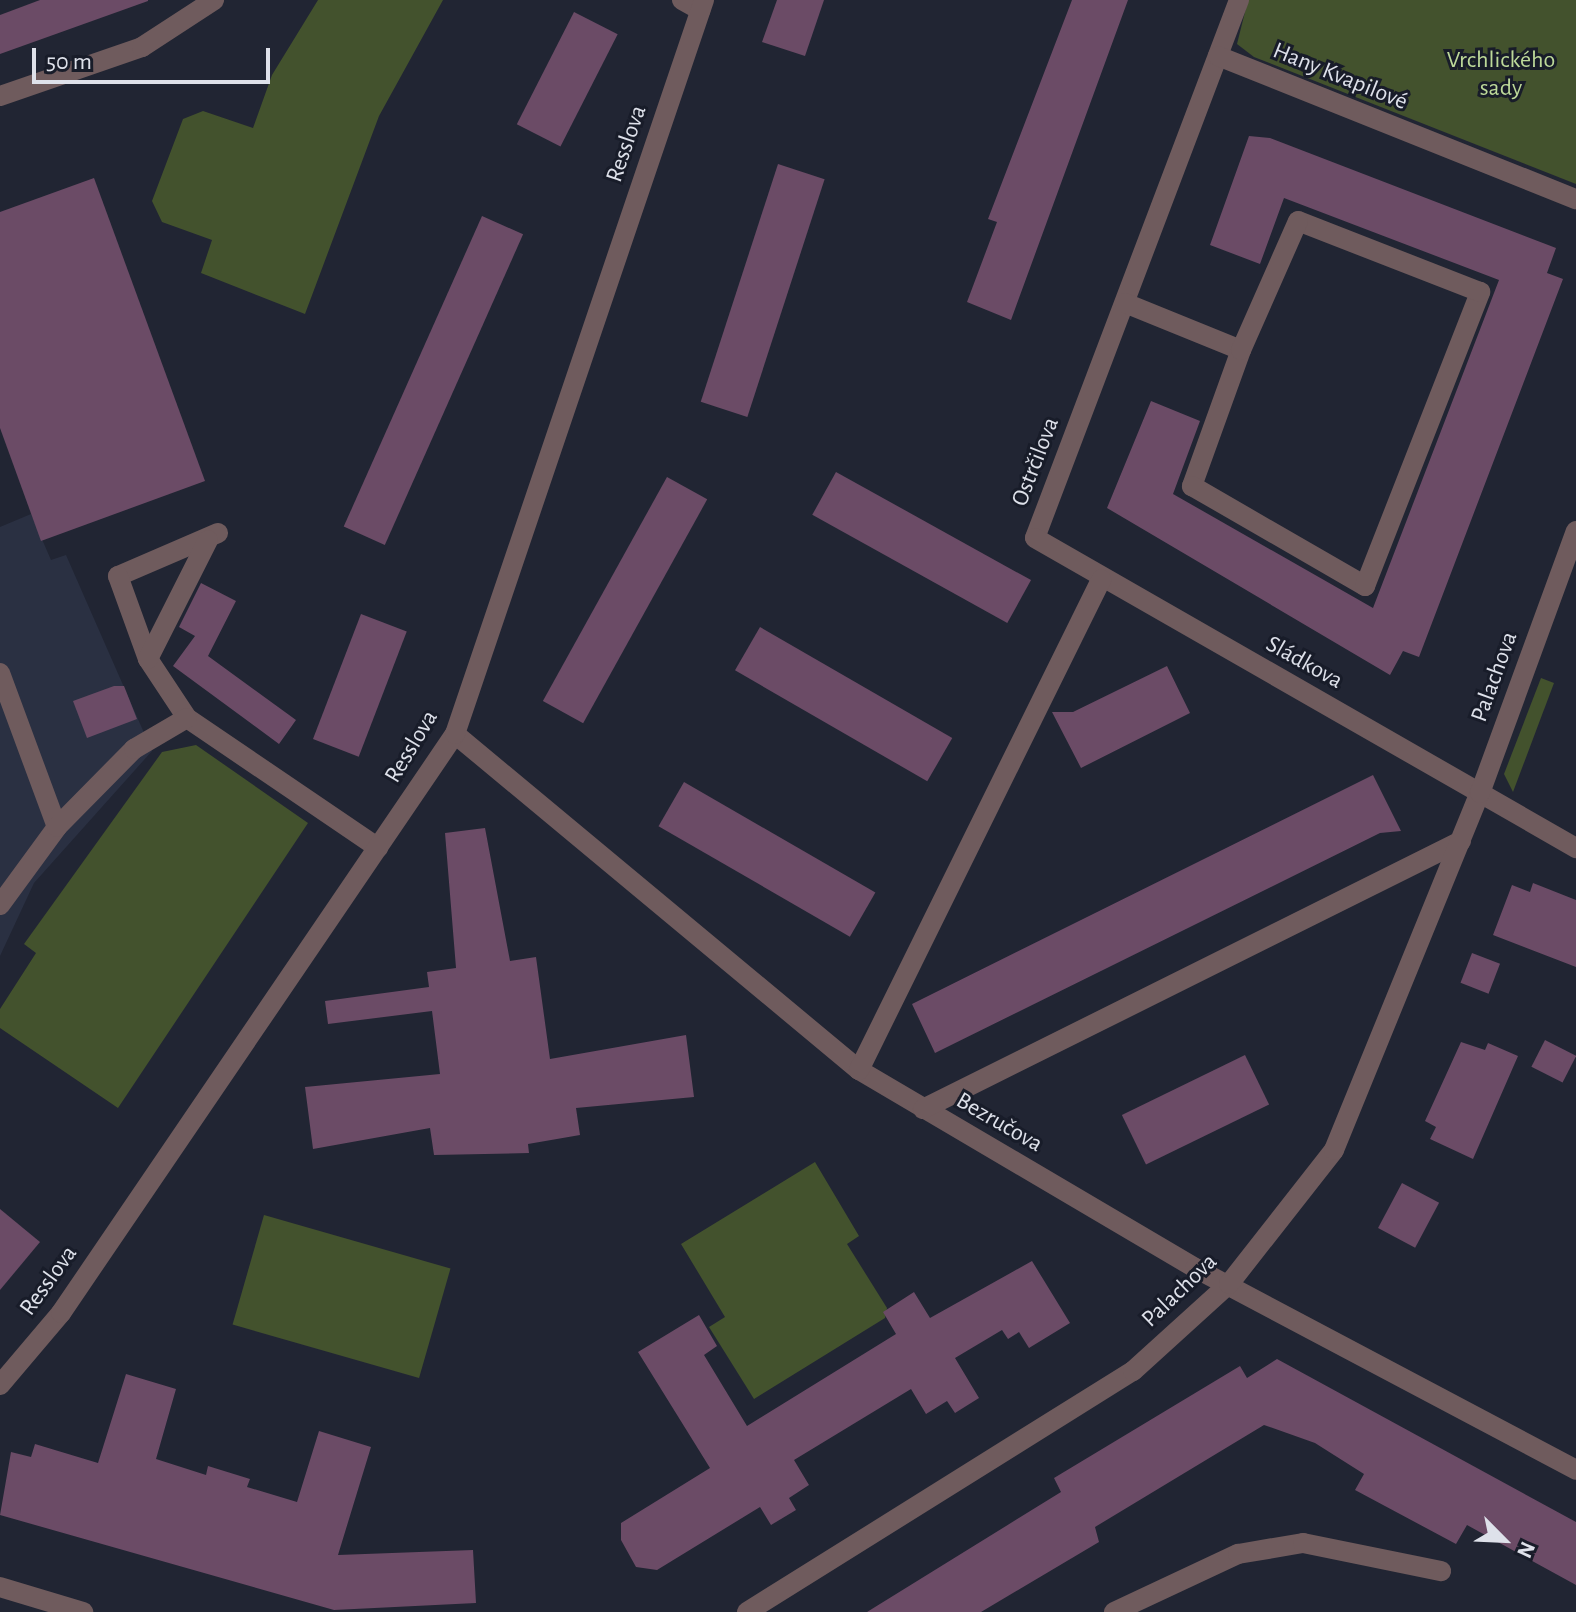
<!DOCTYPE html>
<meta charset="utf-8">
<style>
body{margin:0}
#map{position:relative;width:1576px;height:1612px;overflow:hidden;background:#212533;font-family:"Alegreya Sans",sans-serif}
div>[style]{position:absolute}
.built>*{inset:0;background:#2a3042}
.green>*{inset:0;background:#43522d;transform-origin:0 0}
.building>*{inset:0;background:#6b4b66;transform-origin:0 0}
.minor>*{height:20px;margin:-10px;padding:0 10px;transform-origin:10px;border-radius:10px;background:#6f5b5d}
span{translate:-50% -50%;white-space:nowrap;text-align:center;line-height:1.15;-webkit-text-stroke:6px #181c29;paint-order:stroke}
.park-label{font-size:24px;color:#bdd999}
.street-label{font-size:24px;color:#dee1ea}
.north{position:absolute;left:1464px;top:1500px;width:80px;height:80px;-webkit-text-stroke:6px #181c29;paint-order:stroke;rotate:114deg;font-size:22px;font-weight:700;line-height:32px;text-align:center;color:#dee1ea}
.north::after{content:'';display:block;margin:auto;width:28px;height:36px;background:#dee1ea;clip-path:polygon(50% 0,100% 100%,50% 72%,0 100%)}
.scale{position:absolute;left:32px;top:48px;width:238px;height:36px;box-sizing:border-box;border:4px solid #dee1ea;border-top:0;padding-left:10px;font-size:24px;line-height:28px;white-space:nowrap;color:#dee1ea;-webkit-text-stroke:6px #181c29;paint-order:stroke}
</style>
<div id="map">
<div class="built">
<i style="clip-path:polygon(31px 514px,51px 560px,66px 555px,152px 751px,34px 883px,0 956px,0 527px)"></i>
</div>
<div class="green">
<i style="clip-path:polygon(318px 0,443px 0,379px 116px,305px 314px,201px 273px,212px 240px,162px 222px,152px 201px,183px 119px,203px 111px,253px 128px,272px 75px)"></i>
<i style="clip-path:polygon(1248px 0,1576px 0,1576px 184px,1254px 57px,1237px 44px)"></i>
<i style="clip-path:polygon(1541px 678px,1554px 683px,1513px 792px,1504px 774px)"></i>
<i style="clip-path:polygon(196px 745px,308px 823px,118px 1108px,0 1028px,0 1009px,36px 953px,24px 944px,162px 752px)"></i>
<i style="clip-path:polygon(815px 1162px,859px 1236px,847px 1244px,887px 1308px,885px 1318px,754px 1399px,709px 1327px,725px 1317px,681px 1244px)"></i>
<i style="left:264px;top:1215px;width:194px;height:114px;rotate:16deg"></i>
</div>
<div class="building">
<i style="clip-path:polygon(40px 0,148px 0,148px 1px,0 54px,0 15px)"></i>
<i style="clip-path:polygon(777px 0,824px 0,805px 56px,762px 42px)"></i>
<i style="clip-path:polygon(1072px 0,1128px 0,1011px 320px,967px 302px,997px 222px,988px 219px)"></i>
<i style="left:574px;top:12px;width:49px;height:126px;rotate:27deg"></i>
<i style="clip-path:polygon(1249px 136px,1270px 138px,1556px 248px,1547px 273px,1563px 279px,1419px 657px,1403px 651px,1390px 675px,1107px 508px,1151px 401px,1200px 421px,1173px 494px,1373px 608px,1499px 280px,1284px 198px,1260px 264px,1210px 245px)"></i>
<i style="left:778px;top:164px;width:49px;height:250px;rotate:18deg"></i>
<i style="clip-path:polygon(94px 178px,205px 481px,41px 541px,0 428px,0 212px)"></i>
<i style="left:482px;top:216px;width:45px;height:340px;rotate:24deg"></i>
<i style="left:836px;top:472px;width:223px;height:49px;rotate:29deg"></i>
<i style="left:667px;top:477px;width:46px;height:256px;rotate:29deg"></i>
<i style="clip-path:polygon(201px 583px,236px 601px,208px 656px,296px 720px,279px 744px,173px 666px,195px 636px,179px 627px)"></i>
<i style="left:361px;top:614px;width:49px;height:134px;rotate:21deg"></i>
<i style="left:760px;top:627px;width:222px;height:50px;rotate:30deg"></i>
<i style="clip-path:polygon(1167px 666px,1190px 713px,1081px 768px,1052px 712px,1073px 712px)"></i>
<i style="clip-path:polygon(114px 686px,124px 686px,137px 719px,87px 738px,73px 701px)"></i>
<i style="clip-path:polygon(1373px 775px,1401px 831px,1380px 833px,935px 1053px,912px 1004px)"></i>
<i style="left:684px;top:782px;width:221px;height:51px;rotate:30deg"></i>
<i style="clip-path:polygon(485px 828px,510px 961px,536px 957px,550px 1059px,686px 1035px,694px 1097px,576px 1108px,580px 1135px,528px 1144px,529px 1153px,434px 1155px,430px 1128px,313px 1149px,305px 1087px,440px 1074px,432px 1011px,328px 1024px,325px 1001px,429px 987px,427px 972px,456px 968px,445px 833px)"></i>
<i style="clip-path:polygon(1533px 883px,1576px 900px,1576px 967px,1493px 935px,1512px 885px,1530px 892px)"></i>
<i style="left:1472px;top:953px;width:30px;height:32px;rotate:21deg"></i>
<i style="left:1545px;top:1040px;width:35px;height:30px;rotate:27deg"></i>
<i style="clip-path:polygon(1461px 1042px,1485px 1050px,1488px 1043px,1518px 1056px,1473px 1159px,1430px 1139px,1436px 1127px,1425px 1121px)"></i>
<i style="left:1245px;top:1055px;width:55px;height:137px;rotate:64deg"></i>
<i style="left:1402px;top:1183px;width:42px;height:51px;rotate:28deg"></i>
<i style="clip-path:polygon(0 1209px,40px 1242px,0 1290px)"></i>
<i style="clip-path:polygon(1032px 1261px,1070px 1323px,1029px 1348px,1019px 1332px,1008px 1339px,1002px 1330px,955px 1358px,979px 1398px,955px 1413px,947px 1401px,926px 1414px,911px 1389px,794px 1460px,809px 1485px,789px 1498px,796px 1510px,771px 1525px,760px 1507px,657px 1570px,636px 1567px,621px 1540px,621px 1523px,710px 1468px,638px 1352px,699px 1315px,717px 1346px,704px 1355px,747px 1426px,896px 1334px,883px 1312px,914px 1292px,930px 1318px)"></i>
<i style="clip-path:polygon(1277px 1359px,1576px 1522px,1576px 1585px,1467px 1525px,1456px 1544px,1355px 1490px,1364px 1474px,1315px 1443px,1264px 1425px,1095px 1527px,1099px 1542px,981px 1612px,867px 1612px,1061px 1492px,1054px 1478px,1240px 1366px,1247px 1378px)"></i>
<i style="clip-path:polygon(126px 1374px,176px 1389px,156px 1459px,206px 1475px,208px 1466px,250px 1479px,247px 1487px,297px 1502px,319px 1431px,371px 1447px,338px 1555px,473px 1550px,476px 1603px,334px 1610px,0 1515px,11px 1452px,31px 1457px,35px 1444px,98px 1463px)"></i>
</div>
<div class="minor">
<i style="left:682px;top:0;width:21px;rotate:29deg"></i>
<i style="left:1239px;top:0;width:575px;rotate:110.77deg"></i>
<i style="left:1035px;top:538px;width:624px;rotate:29.81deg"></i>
<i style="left:1218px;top:56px;width:386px;rotate:21.8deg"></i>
<i style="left:0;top:96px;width:150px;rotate:-19deg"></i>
<i style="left:142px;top:47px;width:86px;rotate:-33.1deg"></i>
<i style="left:1125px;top:303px;width:125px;rotate:22.1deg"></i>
<i style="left:1241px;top:350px;width:145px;rotate:109.8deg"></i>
<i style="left:1192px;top:486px;width:200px;rotate:30deg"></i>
<i style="left:1365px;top:586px;width:316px;rotate:-68.6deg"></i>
<i style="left:1480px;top:292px;width:195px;rotate:-158.7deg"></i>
<i style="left:1298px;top:221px;width:141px;rotate:113.8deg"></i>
<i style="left:218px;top:533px;width:109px;rotate:156.7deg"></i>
<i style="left:118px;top:576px;width:88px;rotate:70.1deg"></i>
<i style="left:148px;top:659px;width:71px;rotate:56.5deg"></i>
<i style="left:187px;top:718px;width:231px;rotate:34.2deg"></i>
<i style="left:148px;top:659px;width:133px;rotate:-63.2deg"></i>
<i style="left:0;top:673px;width:164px;rotate:69.7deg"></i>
<i style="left:455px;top:734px;width:525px;rotate:39.75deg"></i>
<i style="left:859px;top:1070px;width:390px;rotate:30.5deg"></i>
<i style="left:1195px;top:1268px;width:431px;rotate:27.9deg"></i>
<i style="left:0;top:905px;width:97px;rotate:-53.8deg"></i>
<i style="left:57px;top:827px;width:110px;rotate:-45.4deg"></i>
<i style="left:134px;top:749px;width:61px;rotate:-30.3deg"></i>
<i style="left:859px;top:1070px;width:547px;rotate:-63.72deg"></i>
<i style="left:923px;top:1109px;width:601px;rotate:-26.48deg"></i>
<i style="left:0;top:1385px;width:94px;rotate:-49.7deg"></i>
<i style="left:61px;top:1313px;width:700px;rotate:-55.77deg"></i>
<i style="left:455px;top:734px;width:775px;rotate:-71.26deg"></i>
<i style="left:0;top:1587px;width:87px;rotate:16.8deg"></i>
<i style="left:747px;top:1612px;width:455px;rotate:-32deg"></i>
<i style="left:1133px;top:1371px;width:130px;rotate:-42.2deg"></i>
<i style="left:1229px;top:1284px;width:170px;rotate:-51.9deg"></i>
<i style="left:1334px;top:1150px;width:386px;rotate:-67.8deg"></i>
<i style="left:1480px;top:793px;width:279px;rotate:-69.9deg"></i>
<i style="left:1114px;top:1612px;width:137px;rotate:-25.1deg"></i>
<i style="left:1238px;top:1554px;width:66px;rotate:-9.6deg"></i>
<i style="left:1303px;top:1543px;width:141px;rotate:11.5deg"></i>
</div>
<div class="park-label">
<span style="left:1501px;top:75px">Vrchlického<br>sady</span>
</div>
<div class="street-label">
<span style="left:1340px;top:77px;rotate:22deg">Hany Kvapilové</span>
<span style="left:627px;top:144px;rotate:-71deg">Resslova</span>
<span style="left:1036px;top:462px;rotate:-69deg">Ostrčilova</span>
<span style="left:1304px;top:663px;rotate:29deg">Sládkova</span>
<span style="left:1495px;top:677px;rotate:-70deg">Palachova</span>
<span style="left:412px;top:747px;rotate:-59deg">Resslova</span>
<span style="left:999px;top:1123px;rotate:30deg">Bezručova</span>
<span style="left:49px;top:1281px;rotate:-54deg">Resslova</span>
<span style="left:1180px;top:1291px;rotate:-44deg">Palachova</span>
</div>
<div class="north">N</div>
<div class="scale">50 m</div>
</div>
